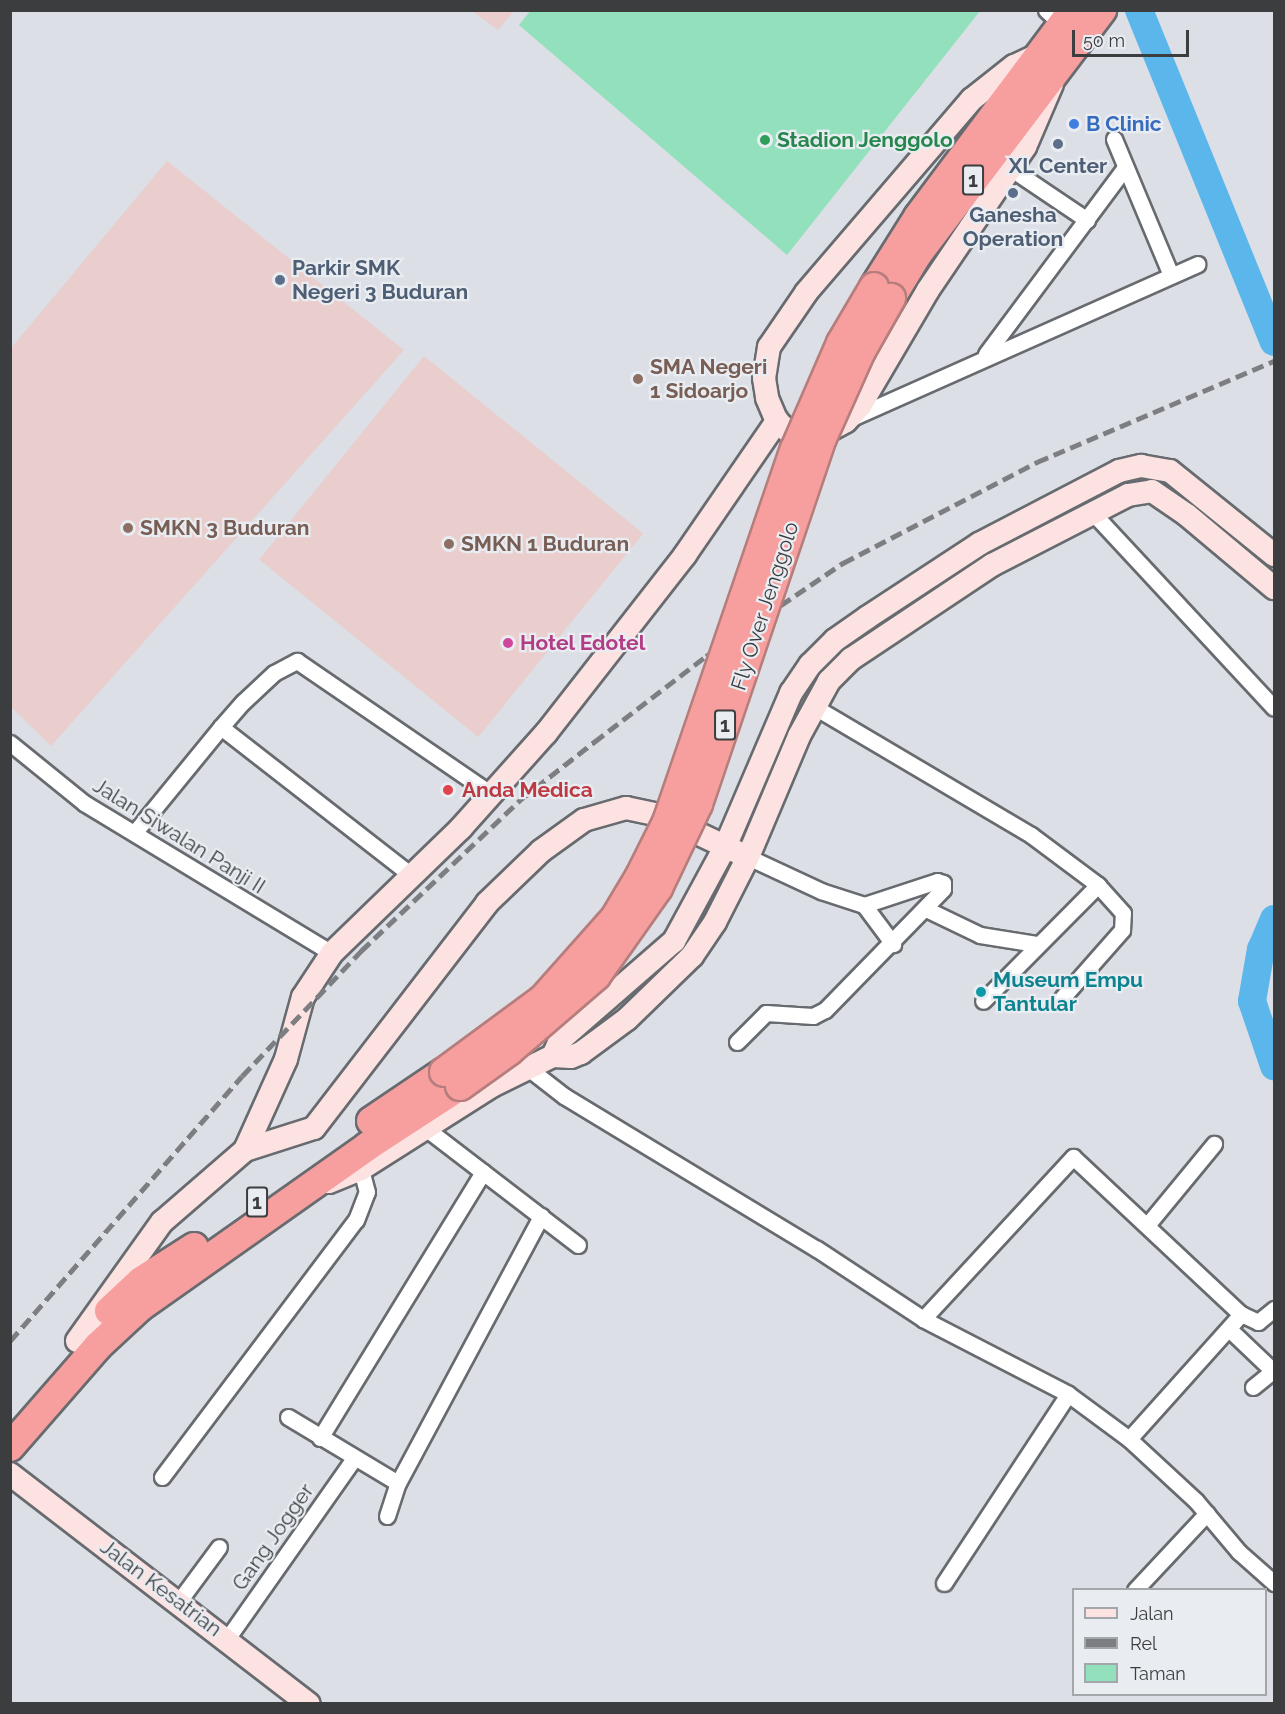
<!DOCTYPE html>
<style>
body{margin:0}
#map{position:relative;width:1285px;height:1714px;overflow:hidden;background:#dcdfe5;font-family:Raleway,sans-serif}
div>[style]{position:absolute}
.education>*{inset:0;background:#e9cecd;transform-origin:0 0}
.green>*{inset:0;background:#92e0bc}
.river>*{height:28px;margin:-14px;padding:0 14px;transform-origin:14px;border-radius:14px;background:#5bb6ec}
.roads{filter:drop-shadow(2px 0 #676b6f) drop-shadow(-2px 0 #676b6f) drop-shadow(0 2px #676b6f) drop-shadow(0 -2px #676b6f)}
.street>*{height:15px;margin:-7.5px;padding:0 7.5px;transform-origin:7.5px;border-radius:7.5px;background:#fff}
.secondary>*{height:22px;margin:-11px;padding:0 11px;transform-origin:11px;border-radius:11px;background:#fde2e2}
.highway>*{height:28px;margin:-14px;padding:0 14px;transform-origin:14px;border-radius:14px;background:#f79f9e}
.rail>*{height:4.5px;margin-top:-2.25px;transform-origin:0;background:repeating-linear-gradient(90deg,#7c7e81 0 12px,transparent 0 18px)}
.bridges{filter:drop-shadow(2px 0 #b67d7d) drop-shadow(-2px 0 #b67d7d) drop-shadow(0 2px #b67d7d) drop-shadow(0 -2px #b67d7d)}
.highway-bridge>*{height:28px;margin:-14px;padding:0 14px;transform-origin:14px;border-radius:14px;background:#f79f9e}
.dots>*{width:16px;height:16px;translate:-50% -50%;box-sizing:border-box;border:3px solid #e9edf2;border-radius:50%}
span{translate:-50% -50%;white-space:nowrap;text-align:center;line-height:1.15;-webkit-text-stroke:4.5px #e9edf2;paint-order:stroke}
.shield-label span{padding:2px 4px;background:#e9edf2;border:2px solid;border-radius:4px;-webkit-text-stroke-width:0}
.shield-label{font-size:20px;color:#3c3d3f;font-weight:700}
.shop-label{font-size:21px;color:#366cbe;font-weight:700}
.left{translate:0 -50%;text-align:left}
.leisure-label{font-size:21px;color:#27864d;font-weight:700}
.service-label{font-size:21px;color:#4e5e75;font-weight:700}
.education-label{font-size:21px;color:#785e54;font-weight:700}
.street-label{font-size:21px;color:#3c3d3f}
.hotel-label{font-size:21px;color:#b23c85;font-weight:700}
.health-label{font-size:21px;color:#be3a42;font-weight:700}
.culture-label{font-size:21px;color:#0d838f;font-weight:700}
.frame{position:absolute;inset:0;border:12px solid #3c3d3f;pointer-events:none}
.legend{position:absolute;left:1072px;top:1588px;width:195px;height:108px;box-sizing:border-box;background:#e9edf2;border:2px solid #a4a7aa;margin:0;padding:8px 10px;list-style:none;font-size:18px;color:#3c3d3f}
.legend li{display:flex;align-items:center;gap:12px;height:30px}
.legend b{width:30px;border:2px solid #a4a7aa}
.scale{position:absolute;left:1072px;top:30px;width:117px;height:27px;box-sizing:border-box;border:3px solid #3c3d3f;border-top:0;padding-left:8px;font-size:18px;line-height:21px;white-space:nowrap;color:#3c3d3f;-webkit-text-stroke:4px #e9edf2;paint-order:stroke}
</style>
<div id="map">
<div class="education">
<i style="clip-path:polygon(472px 11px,473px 10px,514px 11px,498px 30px)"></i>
<i style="clip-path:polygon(167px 161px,404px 350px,51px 746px,11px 707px,11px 348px)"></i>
<i style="left:424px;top:356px;width:282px;height:262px;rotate:39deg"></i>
</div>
<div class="green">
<i style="clip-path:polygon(531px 10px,980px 10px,980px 11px,787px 255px,519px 25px)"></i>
</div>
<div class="river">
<i style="left:1139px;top:10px;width:358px;rotate:67.9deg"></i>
<i style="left:1274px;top:919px;width:33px;rotate:113deg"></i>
<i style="left:1261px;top:949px;width:53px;rotate:99.8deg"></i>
<i style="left:1252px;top:1001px;width:69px;rotate:71.3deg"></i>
</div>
<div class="roads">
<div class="street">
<i style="left:1046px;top:10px;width:22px;rotate:43deg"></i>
<i style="left:1114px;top:139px;width:147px;rotate:67.3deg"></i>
<i style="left:1010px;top:168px;width:93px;rotate:34deg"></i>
<i style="left:986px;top:354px;width:231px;rotate:-53.3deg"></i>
<i style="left:854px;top:417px;width:376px;rotate:-24deg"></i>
<i style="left:1092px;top:512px;width:267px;rotate:47.1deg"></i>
<i style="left:813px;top:706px;width:253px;rotate:30.6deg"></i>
<i style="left:1031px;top:835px;width:84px;rotate:36.7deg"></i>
<i style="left:1098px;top:885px;width:163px;rotate:134.8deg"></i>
<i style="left:10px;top:743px;width:95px;rotate:39deg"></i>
<i style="left:84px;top:803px;width:290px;rotate:31.2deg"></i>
<i style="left:135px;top:832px;width:136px;rotate:-50.7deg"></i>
<i style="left:411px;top:875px;width:241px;rotate:-142.1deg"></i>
<i style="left:221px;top:727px;width:33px;rotate:-49deg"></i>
<i style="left:243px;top:702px;width:42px;rotate:-43.1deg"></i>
<i style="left:274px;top:673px;width:26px;rotate:-28deg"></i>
<i style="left:297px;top:661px;width:237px;rotate:34.4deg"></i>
<i style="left:864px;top:905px;width:49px;rotate:53.4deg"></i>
<i style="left:926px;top:909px;width:60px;rotate:25.7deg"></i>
<i style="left:980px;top:935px;width:57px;rotate:9.1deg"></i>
<i style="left:1062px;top:998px;width:91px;rotate:-48.6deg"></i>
<i style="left:1122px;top:930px;width:17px;rotate:-87deg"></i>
<i style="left:1123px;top:913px;width:38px;rotate:-132deg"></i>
<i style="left:737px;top:1042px;width:41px;rotate:-45deg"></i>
<i style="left:766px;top:1013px;width:47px;rotate:3.7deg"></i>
<i style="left:813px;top:1016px;width:13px;rotate:-27deg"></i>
<i style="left:825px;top:1010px;width:169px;rotate:-45.7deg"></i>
<i style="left:943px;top:889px;width:6px;rotate:-90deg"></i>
<i style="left:943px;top:883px;width:6px;rotate:-162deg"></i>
<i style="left:937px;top:881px;width:77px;rotate:161.8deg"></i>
<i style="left:864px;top:905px;width:45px;rotate:-162deg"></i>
<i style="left:821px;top:891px;width:81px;rotate:-155deg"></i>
<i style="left:528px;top:1068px;width:46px;rotate:37.9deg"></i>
<i style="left:564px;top:1096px;width:296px;rotate:31.2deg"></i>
<i style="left:817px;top:1249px;width:127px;rotate:33.4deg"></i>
<i style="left:923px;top:1319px;width:163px;rotate:27.3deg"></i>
<i style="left:1068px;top:1394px;width:76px;rotate:36.4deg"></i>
<i style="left:1129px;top:1439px;width:91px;rotate:42.8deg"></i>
<i style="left:1196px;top:1501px;width:67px;rotate:49.9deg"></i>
<i style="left:1239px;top:1552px;width:47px;rotate:41.5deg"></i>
<i style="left:428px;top:1130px;width:189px;rotate:37.5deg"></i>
<i style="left:1148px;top:1224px;width:104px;rotate:-50.5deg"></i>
<i style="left:923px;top:1319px;width:221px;rotate:-47.2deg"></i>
<i style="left:1073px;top:1157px;width:230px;rotate:43.1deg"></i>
<i style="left:1241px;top:1314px;width:19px;rotate:25deg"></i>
<i style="left:1258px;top:1322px;width:21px;rotate:-39deg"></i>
<i style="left:1229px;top:1329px;width:58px;rotate:43.6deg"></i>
<i style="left:1253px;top:1387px;width:27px;rotate:-39deg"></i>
<i style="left:288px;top:1417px;width:128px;rotate:31deg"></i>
<i style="left:320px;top:1438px;width:312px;rotate:-58.5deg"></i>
<i style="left:1129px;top:1439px;width:168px;rotate:-48.1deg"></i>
<i style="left:162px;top:1477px;width:322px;rotate:-53deg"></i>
<i style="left:356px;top:1220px;width:30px;rotate:-69deg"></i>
<i style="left:367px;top:1192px;width:24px;rotate:-105deg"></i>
<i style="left:387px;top:1516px;width:35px;rotate:-72deg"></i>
<i style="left:398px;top:1483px;width:303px;rotate:-61.8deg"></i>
<i style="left:944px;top:1583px;width:226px;rotate:-56.7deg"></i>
<i style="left:1135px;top:1590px;width:105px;rotate:-46.9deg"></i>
<i style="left:179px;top:1601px;width:67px;rotate:-53.5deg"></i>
<i style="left:227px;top:1639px;width:219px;rotate:-54.9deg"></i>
</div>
<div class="secondary">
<i style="left:1038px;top:55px;width:26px;rotate:155deg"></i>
<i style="left:1014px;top:66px;width:53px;rotate:141.8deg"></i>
<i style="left:972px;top:99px;width:255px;rotate:130.6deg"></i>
<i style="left:806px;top:293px;width:65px;rotate:124.4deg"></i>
<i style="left:769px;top:347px;width:31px;rotate:99deg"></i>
<i style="left:764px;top:378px;width:20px;rotate:81deg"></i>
<i style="left:767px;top:398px;width:25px;rotate:67deg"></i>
<i style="left:777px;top:421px;width:23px;rotate:43deg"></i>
<i style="left:794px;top:437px;width:8px;rotate:14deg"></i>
<i style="left:802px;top:439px;width:29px;rotate:-18deg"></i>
<i style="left:830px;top:430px;width:18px;rotate:-29deg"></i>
<i style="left:846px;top:421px;width:21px;rotate:-47deg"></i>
<i style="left:860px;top:406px;width:134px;rotate:-59.6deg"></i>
<i style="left:928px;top:290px;width:173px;rotate:-55.9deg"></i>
<i style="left:1025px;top:147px;width:69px;rotate:-66.8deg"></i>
<i style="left:553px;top:1056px;width:18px;rotate:3deg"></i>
<i style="left:571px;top:1057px;width:11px;rotate:-22deg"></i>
<i style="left:581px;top:1053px;width:57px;rotate:-36.5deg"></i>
<i style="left:627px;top:1019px;width:91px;rotate:-44.1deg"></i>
<i style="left:692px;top:956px;width:41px;rotate:-55.9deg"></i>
<i style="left:715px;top:922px;width:73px;rotate:-63.1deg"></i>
<i style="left:748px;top:857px;width:131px;rotate:-67.1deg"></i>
<i style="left:799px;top:736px;width:63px;rotate:-61.4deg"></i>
<i style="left:829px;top:681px;width:31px;rotate:-45deg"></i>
<i style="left:851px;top:659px;width:169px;rotate:-33.7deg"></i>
<i style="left:992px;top:565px;width:153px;rotate:-27.2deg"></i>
<i style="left:1128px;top:495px;width:24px;rotate:-9deg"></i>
<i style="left:1152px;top:491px;width:42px;rotate:34.4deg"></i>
<i style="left:1187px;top:515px;width:114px;rotate:40deg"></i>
<i style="left:245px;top:1150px;width:100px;rotate:-65.7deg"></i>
<i style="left:286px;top:1059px;width:64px;rotate:-74.7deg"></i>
<i style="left:303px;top:997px;width:53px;rotate:-56.6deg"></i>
<i style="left:332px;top:953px;width:180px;rotate:-44.1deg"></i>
<i style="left:461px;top:828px;width:127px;rotate:-48.2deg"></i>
<i style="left:546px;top:733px;width:226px;rotate:-52deg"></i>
<i style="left:685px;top:555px;width:163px;rotate:-55.5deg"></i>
<i style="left:329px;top:1182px;width:35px;rotate:-22deg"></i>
<i style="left:361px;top:1169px;width:155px;rotate:-32.4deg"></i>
<i style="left:492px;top:1086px;width:68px;rotate:-26.2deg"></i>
<i style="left:553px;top:1056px;width:17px;rotate:-66deg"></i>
<i style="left:560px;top:1040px;width:151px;rotate:-41deg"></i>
<i style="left:674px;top:941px;width:107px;rotate:-61.5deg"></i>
<i style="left:725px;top:847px;width:168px;rotate:-66.8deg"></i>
<i style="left:791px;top:693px;width:34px;rotate:-56deg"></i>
<i style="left:810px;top:665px;width:35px;rotate:-45deg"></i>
<i style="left:835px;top:640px;width:40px;rotate:-34.9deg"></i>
<i style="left:868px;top:617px;width:133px;rotate:-33.3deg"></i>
<i style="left:979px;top:544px;width:158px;rotate:-27.5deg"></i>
<i style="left:1119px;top:471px;width:23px;rotate:-13deg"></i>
<i style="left:1141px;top:466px;width:29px;rotate:10deg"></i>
<i style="left:1170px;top:471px;width:134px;rotate:38.9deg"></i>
<i style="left:77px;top:1341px;width:146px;rotate:-54.5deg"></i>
<i style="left:162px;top:1222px;width:110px;rotate:-40.9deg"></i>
<i style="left:245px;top:1150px;width:72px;rotate:-17.7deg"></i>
<i style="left:314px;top:1128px;width:284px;rotate:-52.4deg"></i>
<i style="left:487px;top:903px;width:75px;rotate:-43.9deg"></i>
<i style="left:541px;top:851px;width:53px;rotate:-35.8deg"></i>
<i style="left:584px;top:820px;width:44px;rotate:-15.9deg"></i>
<i style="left:626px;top:808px;width:34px;rotate:12deg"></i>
<i style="left:659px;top:815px;width:89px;rotate:25.4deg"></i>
<i style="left:10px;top:1474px;width:377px;rotate:37.6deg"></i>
</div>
<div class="highway">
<i style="left:874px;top:287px;width:83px;rotate:-57.8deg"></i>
<i style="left:918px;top:217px;width:259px;rotate:-53.2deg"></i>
<i style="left:891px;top:298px;width:50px;rotate:-58.8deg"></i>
<i style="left:917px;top:255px;width:307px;rotate:-52.9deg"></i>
<i style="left:371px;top:1121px;width:88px;rotate:-33.9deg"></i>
<i style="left:109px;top:1311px;width:44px;rotate:-43.2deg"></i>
<i style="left:141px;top:1281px;width:63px;rotate:-32.7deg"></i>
<i style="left:10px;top:1447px;width:134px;rotate:-48.9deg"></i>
<i style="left:98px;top:1346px;width:57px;rotate:-42.9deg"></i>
<i style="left:140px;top:1307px;width:279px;rotate:-35.2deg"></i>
<i style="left:368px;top:1146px;width:110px;rotate:-33.1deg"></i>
</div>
</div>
<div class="rail">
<i style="left:10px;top:1341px;width:352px;rotate:-48.8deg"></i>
<i style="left:242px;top:1076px;width:173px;rotate:-46.4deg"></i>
<i style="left:361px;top:951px;width:221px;rotate:-43.5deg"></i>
<i style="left:521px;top:799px;width:93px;rotate:-38deg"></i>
<i style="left:594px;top:742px;width:141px;rotate:-37.5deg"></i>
<i style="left:706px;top:656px;width:166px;rotate:-34.2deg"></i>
<i style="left:843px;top:563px;width:219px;rotate:-27.5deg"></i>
<i style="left:1037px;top:462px;width:258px;rotate:-23.1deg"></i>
</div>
<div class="bridges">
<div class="highway-bridge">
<i style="left:444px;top:1072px;width:123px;rotate:-36.4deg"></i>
<i style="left:543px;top:999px;width:108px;rotate:-48.4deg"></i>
<i style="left:615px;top:918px;width:49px;rotate:-59.2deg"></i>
<i style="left:640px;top:876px;width:60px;rotate:-63.4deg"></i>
<i style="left:667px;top:822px;width:394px;rotate:-71.1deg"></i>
<i style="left:795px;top:449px;width:116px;rotate:-66.5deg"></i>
<i style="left:841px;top:343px;width:65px;rotate:-59.5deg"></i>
<i style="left:460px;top:1086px;width:60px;rotate:-35.5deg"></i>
<i style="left:509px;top:1051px;width:115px;rotate:-40.8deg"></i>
<i style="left:596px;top:976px;width:108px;rotate:-54.8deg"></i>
<i style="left:658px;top:888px;width:93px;rotate:-64.5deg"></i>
<i style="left:698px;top:804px;width:386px;rotate:-71.3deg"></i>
<i style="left:822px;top:438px;width:95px;rotate:-65.9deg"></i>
<i style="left:861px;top:351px;width:61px;rotate:-60.5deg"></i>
</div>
</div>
<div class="dots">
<i style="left:1074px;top:124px;background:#3f7fe0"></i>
<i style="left:765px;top:140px;background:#2e9e5b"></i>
<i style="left:1058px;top:144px;background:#5c6f8a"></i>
<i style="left:1013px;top:193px;background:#5c6f8a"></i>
<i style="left:280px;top:280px;background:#5c6f8a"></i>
<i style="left:638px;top:379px;background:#8d6e63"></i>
<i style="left:128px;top:528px;background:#8d6e63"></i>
<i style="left:449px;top:544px;background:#8d6e63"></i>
<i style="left:508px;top:643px;background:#d1479c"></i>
<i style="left:448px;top:790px;background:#e0444e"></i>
<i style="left:981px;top:992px;background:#0f9aa8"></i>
</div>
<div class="shield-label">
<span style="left:973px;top:180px">1</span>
<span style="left:725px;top:725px">1</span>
<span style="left:257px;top:1202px">1</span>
</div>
<div class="shop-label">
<span class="left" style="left:1086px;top:124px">B Clinic</span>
</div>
<div class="leisure-label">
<span class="left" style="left:777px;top:140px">Stadion Jenggolo</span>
</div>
<div class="service-label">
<span style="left:1058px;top:166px">XL Center</span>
<span style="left:1013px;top:227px">Ganesha<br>Operation</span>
<span class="left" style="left:292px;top:280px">Parkir SMK<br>Negeri 3 Buduran</span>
</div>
<div class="education-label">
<span class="left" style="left:650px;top:379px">SMA Negeri<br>1 Sidoarjo</span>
<span class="left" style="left:140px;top:528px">SMKN 3 Buduran</span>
<span class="left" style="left:461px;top:544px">SMKN 1 Buduran</span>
</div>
<div class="street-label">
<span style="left:765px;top:606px;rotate:-72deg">Fly Over Jenggolo</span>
<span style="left:179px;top:836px;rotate:32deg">Jalan Siwalan Panji II</span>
<span style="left:273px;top:1537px;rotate:-55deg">Gang Jogger</span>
<span style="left:161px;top:1588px;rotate:37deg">Jalan Kesatrian</span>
</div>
<div class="hotel-label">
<span class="left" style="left:520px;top:643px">Hotel Edotel</span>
</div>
<div class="health-label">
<span class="left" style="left:462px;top:790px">Anda Medica</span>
</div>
<div class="culture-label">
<span class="left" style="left:993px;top:992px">Museum Empu<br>Tantular</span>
</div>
<div class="frame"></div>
<ul class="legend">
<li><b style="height:8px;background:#fde2e2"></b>Jalan</li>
<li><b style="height:8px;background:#7c7e81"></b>Rel</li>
<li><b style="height:16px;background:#92e0bc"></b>Taman</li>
</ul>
<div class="scale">50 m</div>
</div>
